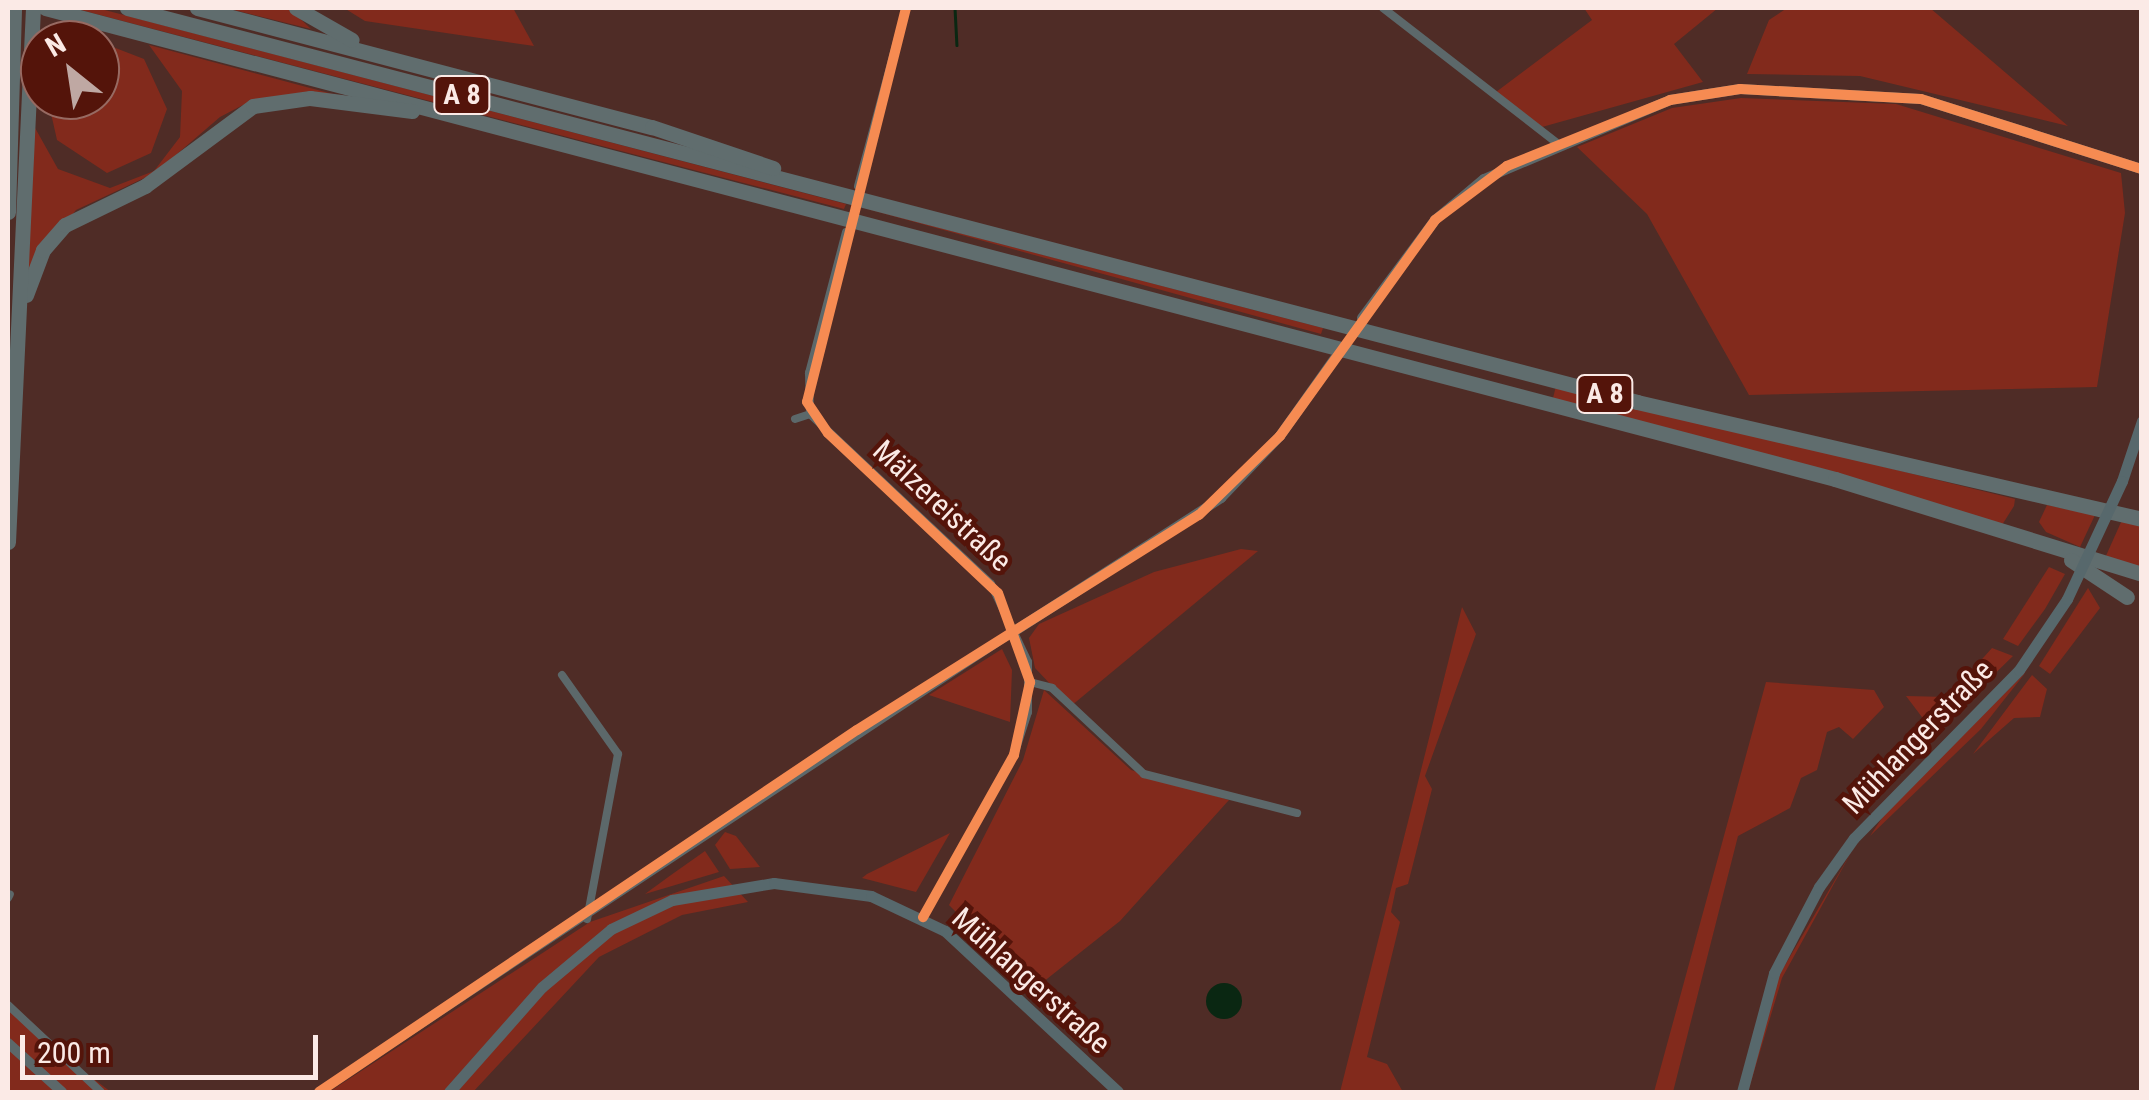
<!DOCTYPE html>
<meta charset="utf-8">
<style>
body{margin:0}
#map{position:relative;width:2149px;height:1100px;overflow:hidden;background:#4f2c26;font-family:"Roboto Condensed",sans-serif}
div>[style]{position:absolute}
.green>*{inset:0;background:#822a1c}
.water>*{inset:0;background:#0a2712}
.round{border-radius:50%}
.stream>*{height:2.5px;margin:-1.25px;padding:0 1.25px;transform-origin:1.25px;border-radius:1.25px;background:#0a2712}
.minor>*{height:8px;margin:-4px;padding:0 4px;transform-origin:4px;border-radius:4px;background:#5c686a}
.tertiary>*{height:10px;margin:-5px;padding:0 5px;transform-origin:5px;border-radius:5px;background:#5c686a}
.secondary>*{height:11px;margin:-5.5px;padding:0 5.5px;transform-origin:5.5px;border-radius:5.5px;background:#57686c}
.motorway>*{height:15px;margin:-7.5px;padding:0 7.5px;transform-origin:7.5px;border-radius:7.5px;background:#606d6e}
.secondary-bridge>*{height:11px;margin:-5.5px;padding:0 5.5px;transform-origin:5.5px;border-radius:5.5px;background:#57686c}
.cycleway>*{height:10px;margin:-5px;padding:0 5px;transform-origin:5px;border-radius:5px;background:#f68b52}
span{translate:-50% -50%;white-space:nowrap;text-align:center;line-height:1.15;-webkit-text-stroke:9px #54140a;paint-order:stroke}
.shield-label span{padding:2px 8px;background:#54140a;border:2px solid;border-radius:8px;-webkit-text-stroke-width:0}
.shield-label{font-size:28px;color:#fbeae6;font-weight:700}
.street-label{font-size:30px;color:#fbeae6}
.frame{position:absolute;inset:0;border:10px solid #fbeae6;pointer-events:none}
.north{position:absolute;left:20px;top:20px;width:100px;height:100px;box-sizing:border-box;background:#54140a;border:2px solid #976a62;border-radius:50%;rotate:330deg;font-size:28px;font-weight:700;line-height:40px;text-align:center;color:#fbeae6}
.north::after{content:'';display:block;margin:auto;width:35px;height:45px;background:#bfa8a3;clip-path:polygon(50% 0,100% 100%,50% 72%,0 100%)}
.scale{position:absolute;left:20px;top:1035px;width:298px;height:45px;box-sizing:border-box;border:5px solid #fbeae6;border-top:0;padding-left:12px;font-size:30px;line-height:35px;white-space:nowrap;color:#fbeae6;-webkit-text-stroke:8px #54140a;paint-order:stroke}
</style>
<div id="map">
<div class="green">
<i style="clip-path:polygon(73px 8px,97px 8px,846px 204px,844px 209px)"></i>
<i style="clip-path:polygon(226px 8px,289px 8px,311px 29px)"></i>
<i style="clip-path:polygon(344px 8px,513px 8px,534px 46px,365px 21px)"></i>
<i style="clip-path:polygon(1584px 8px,1718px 8px,1674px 44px,1703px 82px,1542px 127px,1496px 92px,1592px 20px)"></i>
<i style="clip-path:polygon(1787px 8px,1930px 8px,2068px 126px,1860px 76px,1747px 74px,1769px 20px)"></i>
<i style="clip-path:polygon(100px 42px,144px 59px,167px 109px,151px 153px,107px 173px,57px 140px,48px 100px,100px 100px)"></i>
<i style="clip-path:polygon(149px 45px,344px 97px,243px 105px,220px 117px,155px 173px,76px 210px,27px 272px,34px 126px,58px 169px,110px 188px,154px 171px,180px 137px,182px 91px)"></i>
<i style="clip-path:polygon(1741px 98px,1896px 104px,2121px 173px,2125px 213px,2097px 387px,1749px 395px,1647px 214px,1577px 147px,1672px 108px)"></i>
<i style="clip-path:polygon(860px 207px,1323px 328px,1321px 334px)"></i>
<i style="clip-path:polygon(1556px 386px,2015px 499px,2014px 506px,2002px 525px,1553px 398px)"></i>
<i style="clip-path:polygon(2047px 505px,2095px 515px,2080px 547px,2046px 532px,2039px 522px)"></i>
<i style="clip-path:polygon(2122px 520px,2141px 524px,2141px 567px,2105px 558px)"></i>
<i style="clip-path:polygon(1241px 549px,1258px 551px,1071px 706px,1035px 668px,1029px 638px,1039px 624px,1154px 572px)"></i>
<i style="clip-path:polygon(2049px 567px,2065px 574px,2045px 609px,2018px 646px,2003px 639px)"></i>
<i style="clip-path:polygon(2088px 588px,2100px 608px,2050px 674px,2039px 666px)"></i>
<i style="clip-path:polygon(1462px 607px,1476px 634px,1425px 776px,1432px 789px,1408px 884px,1396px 888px,1391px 912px,1400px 922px,1367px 1057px,1387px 1064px,1403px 1092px,1340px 1092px)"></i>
<i style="clip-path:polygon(1992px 648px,2013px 656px,1934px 733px,1906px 696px,1948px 697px)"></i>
<i style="clip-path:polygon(1002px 649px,1012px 670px,1010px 722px,929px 695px)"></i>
<i style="clip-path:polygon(2026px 672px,1981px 729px,1870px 836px,1888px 809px)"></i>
<i style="clip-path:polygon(2032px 675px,2047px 689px,2040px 717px,2014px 718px,1973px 754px)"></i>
<i style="clip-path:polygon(1766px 682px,1874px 690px,1884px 707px,1853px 739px,1839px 727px,1827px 732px,1817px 770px,1801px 778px,1790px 808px,1738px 836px,1673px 1092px,1654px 1092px)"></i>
<i style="clip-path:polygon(1044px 690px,1131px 770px,1229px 800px,1120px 921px,1033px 990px,949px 905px,1023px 760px)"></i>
<i style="clip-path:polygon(725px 832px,736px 836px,760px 867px,730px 869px,715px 845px)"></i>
<i style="clip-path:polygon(950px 833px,916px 892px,862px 878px,867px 874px)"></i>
<i style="clip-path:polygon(705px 851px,719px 872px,645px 894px,671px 875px)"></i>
<i style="clip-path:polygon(1852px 851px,1782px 978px,1748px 1092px,1778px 977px)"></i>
<i style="clip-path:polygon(724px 876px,748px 902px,682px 915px,599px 957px,473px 1092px,329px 1092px,590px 922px)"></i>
<i style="clip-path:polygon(8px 1000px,82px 1070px,111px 1092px,8px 1092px)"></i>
</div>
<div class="water">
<i class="round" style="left:1206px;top:983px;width:36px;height:36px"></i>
</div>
<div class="stream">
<i style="left:955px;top:8px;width:37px;rotate:87deg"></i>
</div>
<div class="minor">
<i style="left:1383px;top:8px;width:219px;rotate:37.8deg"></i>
<i style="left:858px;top:186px;width:184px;rotate:-74.9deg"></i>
<i style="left:846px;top:232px;width:146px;rotate:104.7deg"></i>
<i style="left:809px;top:373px;width:41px;rotate:88.6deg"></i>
<i style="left:810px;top:414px;width:248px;rotate:43.2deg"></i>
<i style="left:991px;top:584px;width:86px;rotate:64.6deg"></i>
<i style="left:1028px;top:662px;width:50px;rotate:90deg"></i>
<i style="left:1028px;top:712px;width:45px;rotate:108deg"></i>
<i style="left:1014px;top:755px;width:186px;rotate:119.3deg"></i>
<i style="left:795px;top:419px;width:16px;rotate:-18deg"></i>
<i style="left:562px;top:675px;width:97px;rotate:54.7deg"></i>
<i style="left:618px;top:754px;width:168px;rotate:100.6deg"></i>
<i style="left:1030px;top:682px;width:23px;rotate:15deg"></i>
<i style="left:1052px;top:688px;width:126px;rotate:43.1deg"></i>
<i style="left:1144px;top:774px;width:158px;rotate:14.3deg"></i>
<i style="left:8px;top:898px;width:4px;rotate:-63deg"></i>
<i style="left:8px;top:1005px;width:127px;rotate:43.1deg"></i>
<i style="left:319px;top:1092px;width:838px;rotate:-33.52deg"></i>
</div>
<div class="tertiary">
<i style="left:1362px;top:318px;width:122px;rotate:-53.3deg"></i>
<i style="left:1435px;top:220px;width:64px;rotate:-39.9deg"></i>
<i style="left:1484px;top:179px;width:202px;rotate:-23deg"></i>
<i style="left:1670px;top:100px;width:71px;rotate:-8.9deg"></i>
<i style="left:1740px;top:89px;width:181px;rotate:3.2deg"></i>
<i style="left:1921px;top:99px;width:232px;rotate:17.6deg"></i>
<i style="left:1018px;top:629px;width:242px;rotate:-32.8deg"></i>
<i style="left:1221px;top:498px;width:86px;rotate:-46.4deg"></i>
<i style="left:1280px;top:436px;width:95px;rotate:-54.8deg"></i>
<i style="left:8px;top:1043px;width:73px;rotate:42.2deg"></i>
</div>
<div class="secondary">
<i style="left:2122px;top:481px;width:63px;rotate:-71.6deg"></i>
<i style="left:449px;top:1092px;width:140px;rotate:-48.5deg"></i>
<i style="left:542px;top:987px;width:90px;rotate:-40deg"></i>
<i style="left:611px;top:929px;width:68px;rotate:-25.4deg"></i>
<i style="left:672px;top:900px;width:103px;rotate:-9.5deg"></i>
<i style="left:774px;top:883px;width:98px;rotate:7.6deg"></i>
<i style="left:871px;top:896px;width:82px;rotate:25.3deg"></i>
<i style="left:945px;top:931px;width:236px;rotate:42.9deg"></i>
<i style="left:1742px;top:1092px;width:123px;rotate:-74.9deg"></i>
<i style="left:1774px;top:973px;width:97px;rotate:-62.4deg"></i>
<i style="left:1819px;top:887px;width:60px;rotate:-54.5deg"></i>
<i style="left:1854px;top:838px;width:235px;rotate:-45.5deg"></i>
<i style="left:2019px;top:670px;width:86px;rotate:-55.9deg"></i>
</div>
<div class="motorway">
<i style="left:45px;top:8px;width:1851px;rotate:14.74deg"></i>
<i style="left:1835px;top:479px;width:321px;rotate:17.2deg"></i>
<i style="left:127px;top:8px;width:1561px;rotate:14.62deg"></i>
<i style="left:1637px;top:402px;width:518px;rotate:13.04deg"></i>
<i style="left:197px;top:8px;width:470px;rotate:14.7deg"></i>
<i style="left:652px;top:127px;width:128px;rotate:18.7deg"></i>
<i style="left:296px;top:8px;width:64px;rotate:29.7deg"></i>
<i style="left:8px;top:212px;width:204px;rotate:-88.3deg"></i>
<i style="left:26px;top:295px;width:48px;rotate:-69.3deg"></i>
<i style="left:43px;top:250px;width:33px;rotate:-49deg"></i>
<i style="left:65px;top:225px;width:89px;rotate:-26deg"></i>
<i style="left:145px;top:186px;width:134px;rotate:-36.5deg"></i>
<i style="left:253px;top:106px;width:58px;rotate:-8deg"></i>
<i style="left:310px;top:98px;width:103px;rotate:7.3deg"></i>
<i style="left:8px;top:542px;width:535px;rotate:-87.32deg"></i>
<i style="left:2071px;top:560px;width:67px;rotate:33.5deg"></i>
</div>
<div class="secondary-bridge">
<i style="left:2067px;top:599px;width:130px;rotate:-65deg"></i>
</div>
<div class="cycleway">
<i style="left:906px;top:8px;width:406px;rotate:104.1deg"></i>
<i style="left:807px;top:402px;width:37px;rotate:56deg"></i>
<i style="left:828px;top:433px;width:233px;rotate:43.3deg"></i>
<i style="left:998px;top:593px;width:95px;rotate:70.2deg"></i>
<i style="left:1030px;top:682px;width:75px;rotate:102.4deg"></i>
<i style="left:1014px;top:755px;width:186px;rotate:119.3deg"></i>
<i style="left:319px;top:1092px;width:648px;rotate:-33.94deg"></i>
<i style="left:857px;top:730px;width:404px;rotate:-32.2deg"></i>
<i style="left:1199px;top:515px;width:113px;rotate:-44.3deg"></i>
<i style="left:1280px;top:436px;width:266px;rotate:-54.3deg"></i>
<i style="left:1435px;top:220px;width:90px;rotate:-36.9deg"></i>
<i style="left:1507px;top:166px;width:176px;rotate:-22deg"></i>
<i style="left:1670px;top:100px;width:71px;rotate:-8.9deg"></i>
<i style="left:1740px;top:89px;width:181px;rotate:3.2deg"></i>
<i style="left:1921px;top:99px;width:232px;rotate:17.6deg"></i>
</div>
<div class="shield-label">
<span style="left:462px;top:95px">A 8</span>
<span style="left:1605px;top:394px">A 8</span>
</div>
<div class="street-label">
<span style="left:942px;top:506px;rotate:43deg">Mälzereistraße</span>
<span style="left:1918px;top:737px;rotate:-46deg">Mühlangerstraße</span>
<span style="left:1031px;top:981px;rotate:42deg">Mühlangerstraße</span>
</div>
<div class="frame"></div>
<div class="north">N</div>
<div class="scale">200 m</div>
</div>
